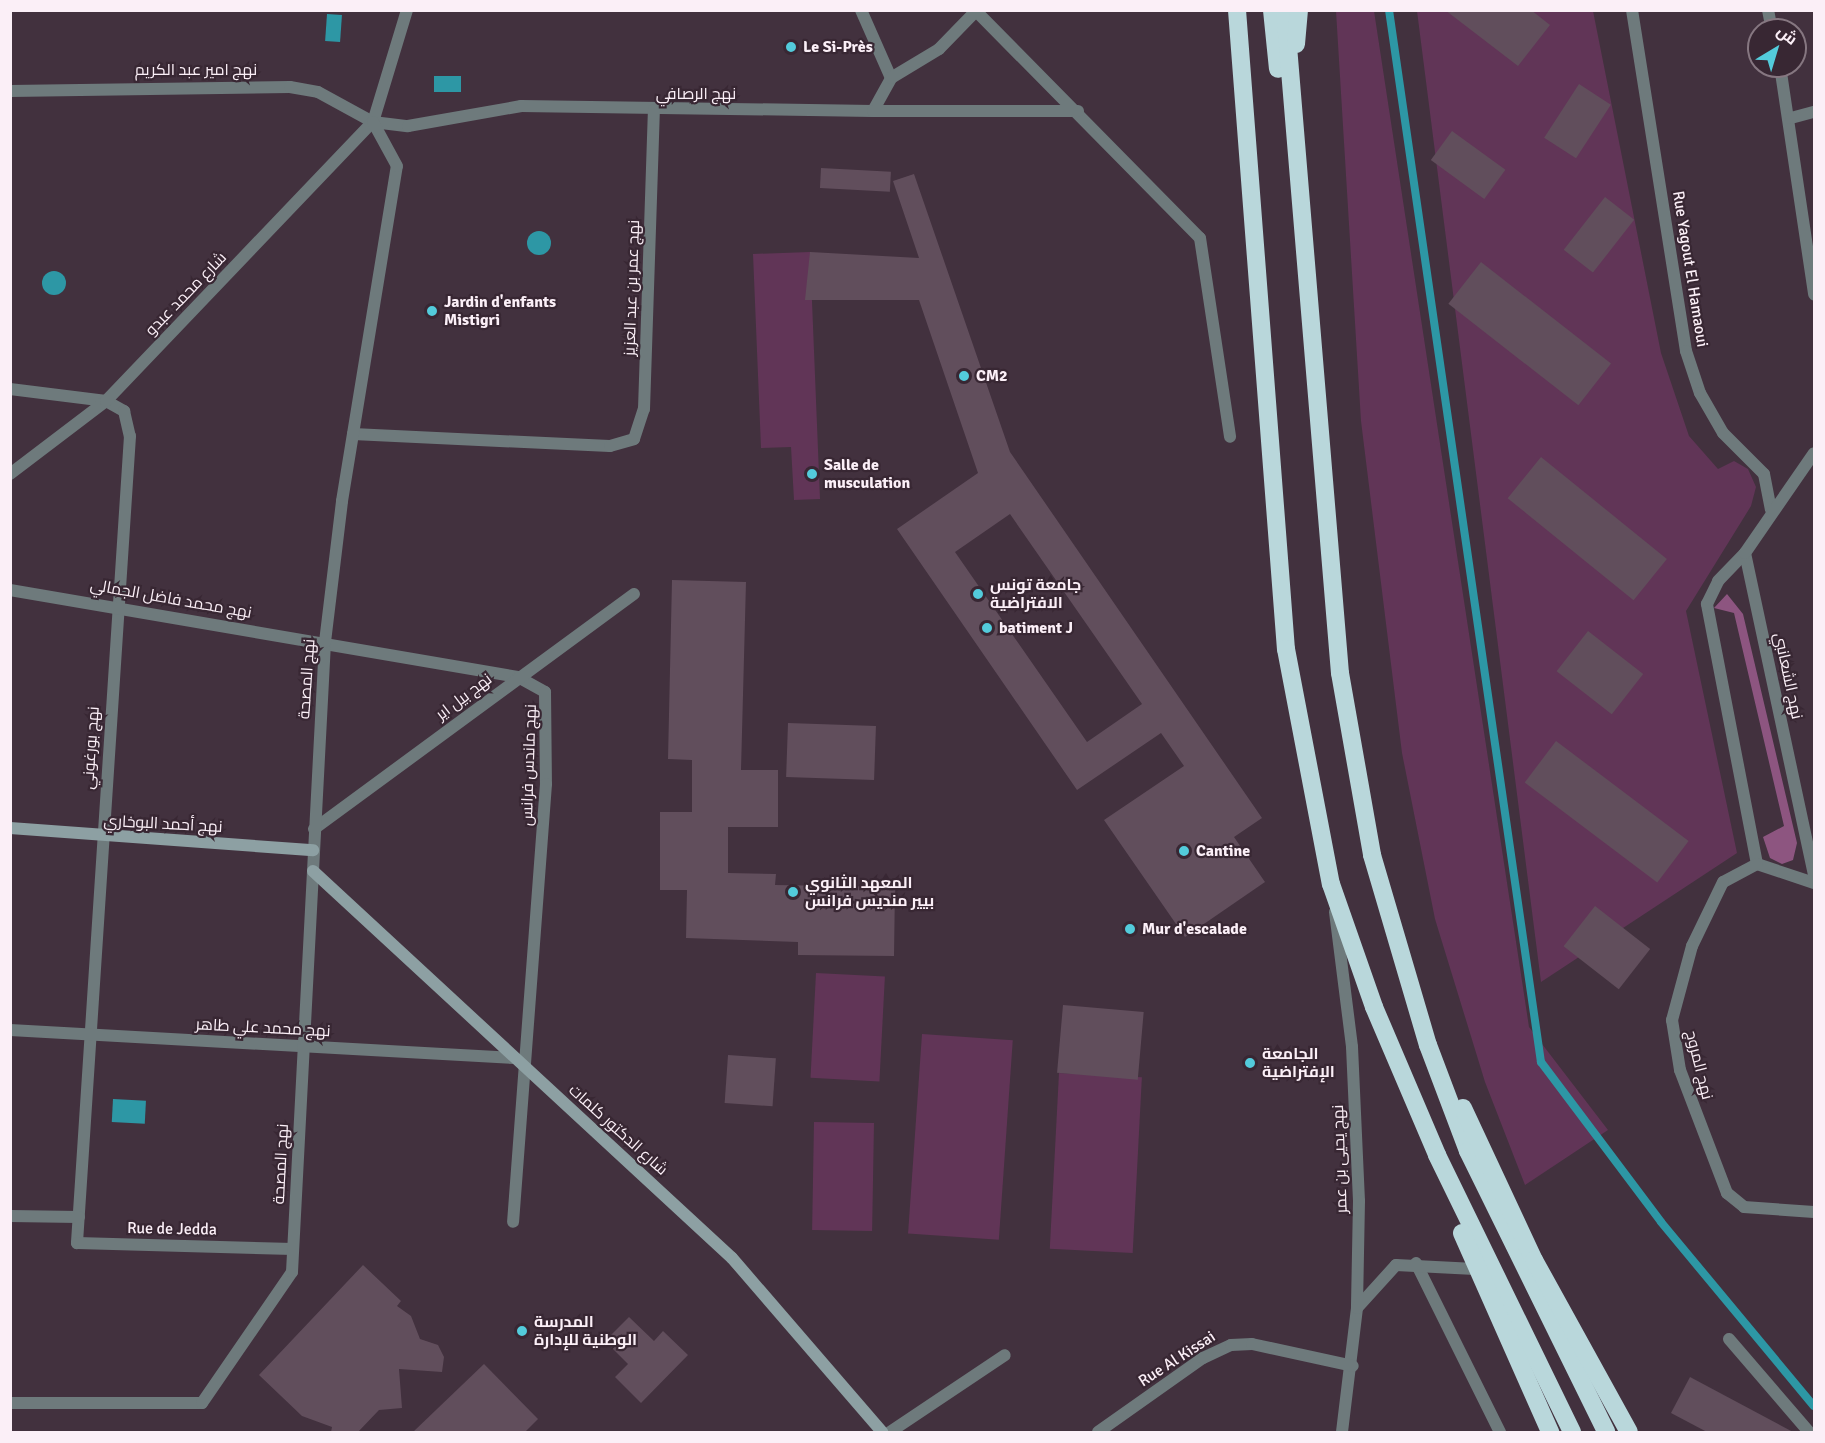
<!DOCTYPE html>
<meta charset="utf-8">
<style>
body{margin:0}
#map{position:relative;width:1825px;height:1443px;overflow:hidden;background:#42313e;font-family:Signika,Cairo,sans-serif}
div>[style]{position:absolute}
.green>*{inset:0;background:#613557;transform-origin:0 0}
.forest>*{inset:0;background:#8d5580}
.water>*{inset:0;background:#2d97a5;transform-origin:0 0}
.round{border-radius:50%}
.stream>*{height:8px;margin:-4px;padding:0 4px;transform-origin:4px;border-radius:4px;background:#2d97a5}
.building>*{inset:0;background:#614e5c;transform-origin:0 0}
.street>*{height:12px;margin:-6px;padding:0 6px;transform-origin:6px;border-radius:6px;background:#6e7a7c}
.secondary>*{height:12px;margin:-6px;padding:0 6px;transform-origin:6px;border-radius:6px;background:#8da0a3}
.highway>*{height:18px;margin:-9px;padding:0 9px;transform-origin:9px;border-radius:9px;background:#b9d7db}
.dots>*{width:16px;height:16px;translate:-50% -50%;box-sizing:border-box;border:3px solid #382733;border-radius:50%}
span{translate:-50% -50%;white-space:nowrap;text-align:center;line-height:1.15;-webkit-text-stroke:4.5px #382733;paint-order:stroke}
.poi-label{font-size:16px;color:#fbeff7;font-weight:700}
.left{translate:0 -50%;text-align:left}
.street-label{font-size:16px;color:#fbeff7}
.frame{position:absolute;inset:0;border:12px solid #fbeff7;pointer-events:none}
.north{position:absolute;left:1747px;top:18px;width:60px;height:60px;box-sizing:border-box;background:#382733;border:2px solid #867781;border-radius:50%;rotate:38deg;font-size:16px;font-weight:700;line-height:24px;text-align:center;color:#fbeff7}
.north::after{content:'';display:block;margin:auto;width:21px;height:27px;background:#53cbdb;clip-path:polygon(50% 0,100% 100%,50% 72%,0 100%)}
</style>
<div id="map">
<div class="green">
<i style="clip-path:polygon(1336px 11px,1374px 11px,1529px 1027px,1608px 1130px,1525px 1185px,1485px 1082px,1435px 919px,1402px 753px,1361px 421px)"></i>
<i style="clip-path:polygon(1417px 11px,1593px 11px,1661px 353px,1689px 436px,1718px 469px,1734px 461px,1748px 469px,1756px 487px,1751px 506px,1686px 611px,1737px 853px,1541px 982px)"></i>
<i style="clip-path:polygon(810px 252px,820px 499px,794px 500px,791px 447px,761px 448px,753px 254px)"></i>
<i style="left:816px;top:973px;width:69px;height:105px;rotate:3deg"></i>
<i style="left:922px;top:1034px;width:91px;height:200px;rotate:4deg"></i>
<i style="left:1059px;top:1073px;width:83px;height:176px;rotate:3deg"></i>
<i style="left:814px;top:1122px;width:60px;height:108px;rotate:1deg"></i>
</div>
<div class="forest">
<i style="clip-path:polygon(1727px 594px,1743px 614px,1797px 843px,1793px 860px,1782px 864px,1770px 858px,1763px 837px,1784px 826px,1734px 613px,1714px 608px)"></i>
</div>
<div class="water">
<i style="left:327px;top:14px;width:15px;height:27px;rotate:4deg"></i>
<i style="left:434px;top:76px;width:27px;height:16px"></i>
<i class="round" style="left:527px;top:231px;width:24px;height:24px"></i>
<i class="round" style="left:42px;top:271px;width:24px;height:24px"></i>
<i style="left:113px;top:1099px;width:33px;height:23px;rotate:3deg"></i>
</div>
<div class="stream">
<i style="left:1389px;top:10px;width:1063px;rotate:81.78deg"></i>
<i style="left:1541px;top:1062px;width:200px;rotate:53.1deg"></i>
<i style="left:1661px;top:1222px;width:239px;rotate:50.3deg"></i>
</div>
<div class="building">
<i style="clip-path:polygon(1445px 10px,1531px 10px,1550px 25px,1518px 66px)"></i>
<i style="left:1579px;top:84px;width:38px;height:64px;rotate:33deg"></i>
<i style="left:1452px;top:131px;width:66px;height:36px;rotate:36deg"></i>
<i style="left:821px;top:168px;width:70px;height:20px;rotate:3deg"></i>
<i style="clip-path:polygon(evenodd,914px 174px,1010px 452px,1262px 818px,1234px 837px,1265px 882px,1185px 937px,1104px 820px,1184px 766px,1161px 733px,1077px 790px,897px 529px,978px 473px,919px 300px,805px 300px,810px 252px,919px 258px,893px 181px,914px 174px,1010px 514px,1142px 704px,1087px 742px,955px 552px,1010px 514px)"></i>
<i style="left:1605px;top:197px;width:37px;height:67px;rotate:38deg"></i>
<i style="left:1481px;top:262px;width:165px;height:53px;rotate:38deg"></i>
<i style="left:1541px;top:457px;width:162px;height:53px;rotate:39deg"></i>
<i style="clip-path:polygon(672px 580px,746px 582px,741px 770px,778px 770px,778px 827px,728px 827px,728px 873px,776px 874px,775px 885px,895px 887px,894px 956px,798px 955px,798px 942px,686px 938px,687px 890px,660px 890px,660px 812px,692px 812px,692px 760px,668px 759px)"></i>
<i style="left:1588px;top:631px;width:70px;height:51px;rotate:38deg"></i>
<i style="left:788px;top:723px;width:88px;height:54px;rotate:2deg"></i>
<i style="left:1556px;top:741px;width:166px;height:52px;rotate:37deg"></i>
<i style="left:1595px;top:906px;width:70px;height:51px;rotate:38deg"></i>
<i style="left:1063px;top:1005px;width:81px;height:68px;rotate:5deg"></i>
<i style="left:728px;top:1055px;width:48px;height:48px;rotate:4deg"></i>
<i style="clip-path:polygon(363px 1265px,401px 1301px,397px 1306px,411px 1316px,420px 1339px,438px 1345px,444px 1357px,442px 1372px,399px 1369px,402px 1408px,379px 1410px,358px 1432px,331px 1432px,332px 1427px,302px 1416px,259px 1375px)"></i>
<i style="clip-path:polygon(629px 1317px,654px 1341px,663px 1331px,688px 1355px,641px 1403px,615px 1377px,628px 1364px,605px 1341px)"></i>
<i style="clip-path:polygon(484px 1364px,538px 1419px,525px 1432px,413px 1432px)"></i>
<i style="clip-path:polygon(1690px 1377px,1793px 1432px,1707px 1432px,1671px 1413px)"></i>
</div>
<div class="street">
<i style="left:861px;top:10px;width:74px;rotate:66.2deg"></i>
<i style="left:1632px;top:10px;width:345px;rotate:81deg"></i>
<i style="left:1686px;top:351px;width:44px;rotate:71.6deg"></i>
<i style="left:1700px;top:393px;width:46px;rotate:60.1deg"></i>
<i style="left:1723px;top:433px;width:58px;rotate:45deg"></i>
<i style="left:1764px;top:474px;width:36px;rotate:79deg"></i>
<i style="left:1768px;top:10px;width:20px;rotate:79deg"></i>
<i style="left:976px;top:11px;width:319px;rotate:45.4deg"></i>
<i style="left:1200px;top:238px;width:201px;rotate:81.4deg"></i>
<i style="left:1780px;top:66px;width:231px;rotate:81.5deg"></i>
<i style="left:10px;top:91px;width:280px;rotate:-0.8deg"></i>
<i style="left:290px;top:87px;width:28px;rotate:10deg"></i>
<i style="left:318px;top:92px;width:63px;rotate:28.6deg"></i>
<i style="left:373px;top:122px;width:35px;rotate:7deg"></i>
<i style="left:408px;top:126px;width:115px;rotate:-10deg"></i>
<i style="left:521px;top:106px;width:352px;rotate:0.8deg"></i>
<i style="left:873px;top:111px;width:38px;rotate:-61deg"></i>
<i style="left:891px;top:78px;width:56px;rotate:-31.1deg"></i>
<i style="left:939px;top:49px;width:53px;rotate:-45.8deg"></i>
<i style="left:873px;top:111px;width:205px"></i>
<i style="left:1791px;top:118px;width:24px;rotate:-15deg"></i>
<i style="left:10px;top:389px;width:97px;rotate:7.1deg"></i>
<i style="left:106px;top:401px;width:21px;rotate:29deg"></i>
<i style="left:124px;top:411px;width:26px;rotate:77deg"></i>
<i style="left:130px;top:436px;width:809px;rotate:93.76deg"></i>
<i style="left:77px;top:1243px;width:216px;rotate:1.6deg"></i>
<i style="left:353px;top:434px;width:257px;rotate:2.7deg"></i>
<i style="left:610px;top:446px;width:25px;rotate:-16deg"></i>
<i style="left:634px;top:439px;width:32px;rotate:-72deg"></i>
<i style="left:644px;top:409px;width:299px;rotate:-88.1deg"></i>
<i style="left:10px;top:474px;width:121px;rotate:-37.2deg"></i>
<i style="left:106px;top:401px;width:386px;rotate:-46.3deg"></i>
<i style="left:373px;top:122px;width:117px;rotate:-73.1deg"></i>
<i style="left:1745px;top:553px;width:330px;rotate:77.9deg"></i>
<i style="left:10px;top:590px;width:515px;rotate:9.72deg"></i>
<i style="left:518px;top:677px;width:31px;rotate:29deg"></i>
<i style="left:545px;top:692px;width:92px;rotate:89.4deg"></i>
<i style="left:546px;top:784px;width:439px;rotate:94.3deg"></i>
<i style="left:314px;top:829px;width:397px;rotate:-36.3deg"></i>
<i style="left:1757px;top:864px;width:265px;rotate:-100.9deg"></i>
<i style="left:1707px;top:604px;width:25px;rotate:-64deg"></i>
<i style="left:1718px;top:581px;width:39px;rotate:-46deg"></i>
<i style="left:1745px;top:553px;width:121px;rotate:-55.4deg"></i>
<i style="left:1814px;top:883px;width:60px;rotate:-161.6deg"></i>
<i style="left:1757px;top:864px;width:38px;rotate:152deg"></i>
<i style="left:1723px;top:882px;width:71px;rotate:115.8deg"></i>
<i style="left:1692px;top:946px;width:77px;rotate:105.1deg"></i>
<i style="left:1672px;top:1020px;width:51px;rotate:80.9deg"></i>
<i style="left:1680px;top:1070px;width:132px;rotate:69.1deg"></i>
<i style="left:1727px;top:1193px;width:22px;rotate:39deg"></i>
<i style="left:1744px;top:1207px;width:70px;rotate:4.1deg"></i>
<i style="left:1335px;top:912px;width:136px;rotate:82.8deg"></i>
<i style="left:1352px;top:1047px;width:154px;rotate:87.4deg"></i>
<i style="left:1359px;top:1201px;width:107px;rotate:91.1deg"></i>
<i style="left:1357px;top:1308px;width:125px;rotate:96.9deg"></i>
<i style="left:10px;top:1030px;width:505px;rotate:3.18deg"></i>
<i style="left:10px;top:1216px;width:69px;rotate:0.8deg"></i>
<i style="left:1416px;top:1263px;width:189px;rotate:63.6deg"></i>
<i style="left:1357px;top:1308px;width:58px;rotate:-47.8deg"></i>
<i style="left:1396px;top:1265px;width:79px;rotate:2.9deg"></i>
<i style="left:1729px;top:1339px;width:123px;rotate:49.3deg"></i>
<i style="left:10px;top:1403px;width:192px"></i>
<i style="left:202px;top:1403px;width:159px;rotate:-55.5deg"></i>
<i style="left:292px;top:1272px;width:631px;rotate:-87deg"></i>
<i style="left:325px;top:642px;width:142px;rotate:-83.1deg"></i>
<i style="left:342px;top:501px;width:339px;rotate:-80.7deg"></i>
<i style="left:397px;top:166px;width:50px;rotate:-118.6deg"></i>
<i style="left:890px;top:1432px;width:138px;rotate:-33.8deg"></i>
<i style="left:1098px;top:1432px;width:128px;rotate:-35.2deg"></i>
<i style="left:1203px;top:1358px;width:31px;rotate:-25deg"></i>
<i style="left:1231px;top:1345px;width:21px;rotate:-3deg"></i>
<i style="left:1252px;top:1344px;width:103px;rotate:12.3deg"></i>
</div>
<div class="secondary">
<i style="left:10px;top:828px;width:304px;rotate:4.2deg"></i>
<i style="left:313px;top:871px;width:570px;rotate:42.73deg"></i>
<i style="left:732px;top:1258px;width:230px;rotate:49.2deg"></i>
</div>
<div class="highway">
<i style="left:1237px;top:10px;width:641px;rotate:85.62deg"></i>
<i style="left:1286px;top:649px;width:239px;rotate:79.2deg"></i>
<i style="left:1331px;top:884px;width:130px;rotate:70.7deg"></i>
<i style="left:1374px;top:1007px;width:161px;rotate:66.9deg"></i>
<i style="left:1437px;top:1155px;width:308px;rotate:64deg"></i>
<i style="left:1272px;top:10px;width:59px;rotate:84.2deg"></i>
<i style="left:1285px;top:10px;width:665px;rotate:85.26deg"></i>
<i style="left:1340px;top:673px;width:185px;rotate:80deg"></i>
<i style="left:1372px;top:855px;width:198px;rotate:73.6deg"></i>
<i style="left:1428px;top:1045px;width:113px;rotate:69.3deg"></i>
<i style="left:1468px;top:1151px;width:313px;rotate:63.8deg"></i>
<i style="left:1296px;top:44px;width:34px;rotate:-85deg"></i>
<i style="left:1463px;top:1108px;width:168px;rotate:65deg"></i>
<i style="left:1534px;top:1260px;width:196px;rotate:61.1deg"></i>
<i style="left:1462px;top:1233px;width:218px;rotate:66.1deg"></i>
</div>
<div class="dots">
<i style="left:791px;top:47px;background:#53cbdb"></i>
<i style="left:432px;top:311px;background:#53cbdb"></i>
<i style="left:964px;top:376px;background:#53cbdb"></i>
<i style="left:812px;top:474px;background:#53cbdb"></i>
<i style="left:978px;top:594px;background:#53cbdb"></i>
<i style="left:987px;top:628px;background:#53cbdb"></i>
<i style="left:1184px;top:851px;background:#53cbdb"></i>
<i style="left:793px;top:892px;background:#53cbdb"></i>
<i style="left:1130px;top:929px;background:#53cbdb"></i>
<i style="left:1250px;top:1063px;background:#53cbdb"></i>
<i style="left:522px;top:1331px;background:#53cbdb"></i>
</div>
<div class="poi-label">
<span class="left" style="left:803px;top:47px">Le Si-Près</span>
<span class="left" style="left:444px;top:311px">Jardin d'enfants<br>Mistigri</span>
<span class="left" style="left:976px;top:376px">CM2</span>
<span class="left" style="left:824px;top:474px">Salle de<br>musculation</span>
<span class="left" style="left:990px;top:594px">جامعة تونس<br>الافتراضية</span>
<span class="left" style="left:999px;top:628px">batiment J</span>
<span class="left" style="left:1196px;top:851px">Cantine</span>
<span class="left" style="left:805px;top:892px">المعهد الثانوي<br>بيير منديس فرانس</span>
<span class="left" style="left:1142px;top:929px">Mur d'escalade</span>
<span class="left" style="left:1262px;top:1063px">الجامعة<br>الإفتراضية</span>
<span class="left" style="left:534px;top:1331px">المدرسة<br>الوطنية للإدارة</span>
</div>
<div class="street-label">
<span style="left:196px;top:70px">نهج امير عبد الكريم</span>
<span style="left:696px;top:94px">نهج الرصافي</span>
<span style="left:1690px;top:269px;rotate:81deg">Rue Yagout El Hamaoui</span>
<span style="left:632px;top:288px;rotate:-88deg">نهج عمر بن عبد العزيز</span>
<span style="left:186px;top:294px;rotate:-46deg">شارع محمد عبدو</span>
<span style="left:171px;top:599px;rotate:10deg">نهج محمد فاضل الجمالي</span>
<span style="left:1788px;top:676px;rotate:78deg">نهج الشعانبي</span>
<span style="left:307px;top:679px;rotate:-86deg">نهج المصحة</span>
<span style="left:464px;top:697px;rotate:-37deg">نهج بيل اير</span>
<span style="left:91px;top:748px;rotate:-86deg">نهج بورغوني</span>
<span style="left:529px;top:765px;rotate:-88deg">نهج ماندس فرانس</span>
<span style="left:163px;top:824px;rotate:3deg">نهج أحمد البوخاري</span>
<span style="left:263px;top:1028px;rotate:3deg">نهج محمد علي طاهر</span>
<span style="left:1699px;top:1065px;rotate:76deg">نهج المروج</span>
<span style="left:618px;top:1130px;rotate:42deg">شارع الدكتور كلمات</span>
<span style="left:1340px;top:1159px;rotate:-92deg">نهج يحيى بن عمر</span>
<span style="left:281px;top:1164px;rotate:-87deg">نهج المصحة</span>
<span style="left:172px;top:1229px;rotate:1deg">Rue de Jedda</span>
<span style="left:1177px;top:1359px;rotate:-33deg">Rue Al Kissai</span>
</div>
<div class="frame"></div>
<div class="north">ش</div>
</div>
